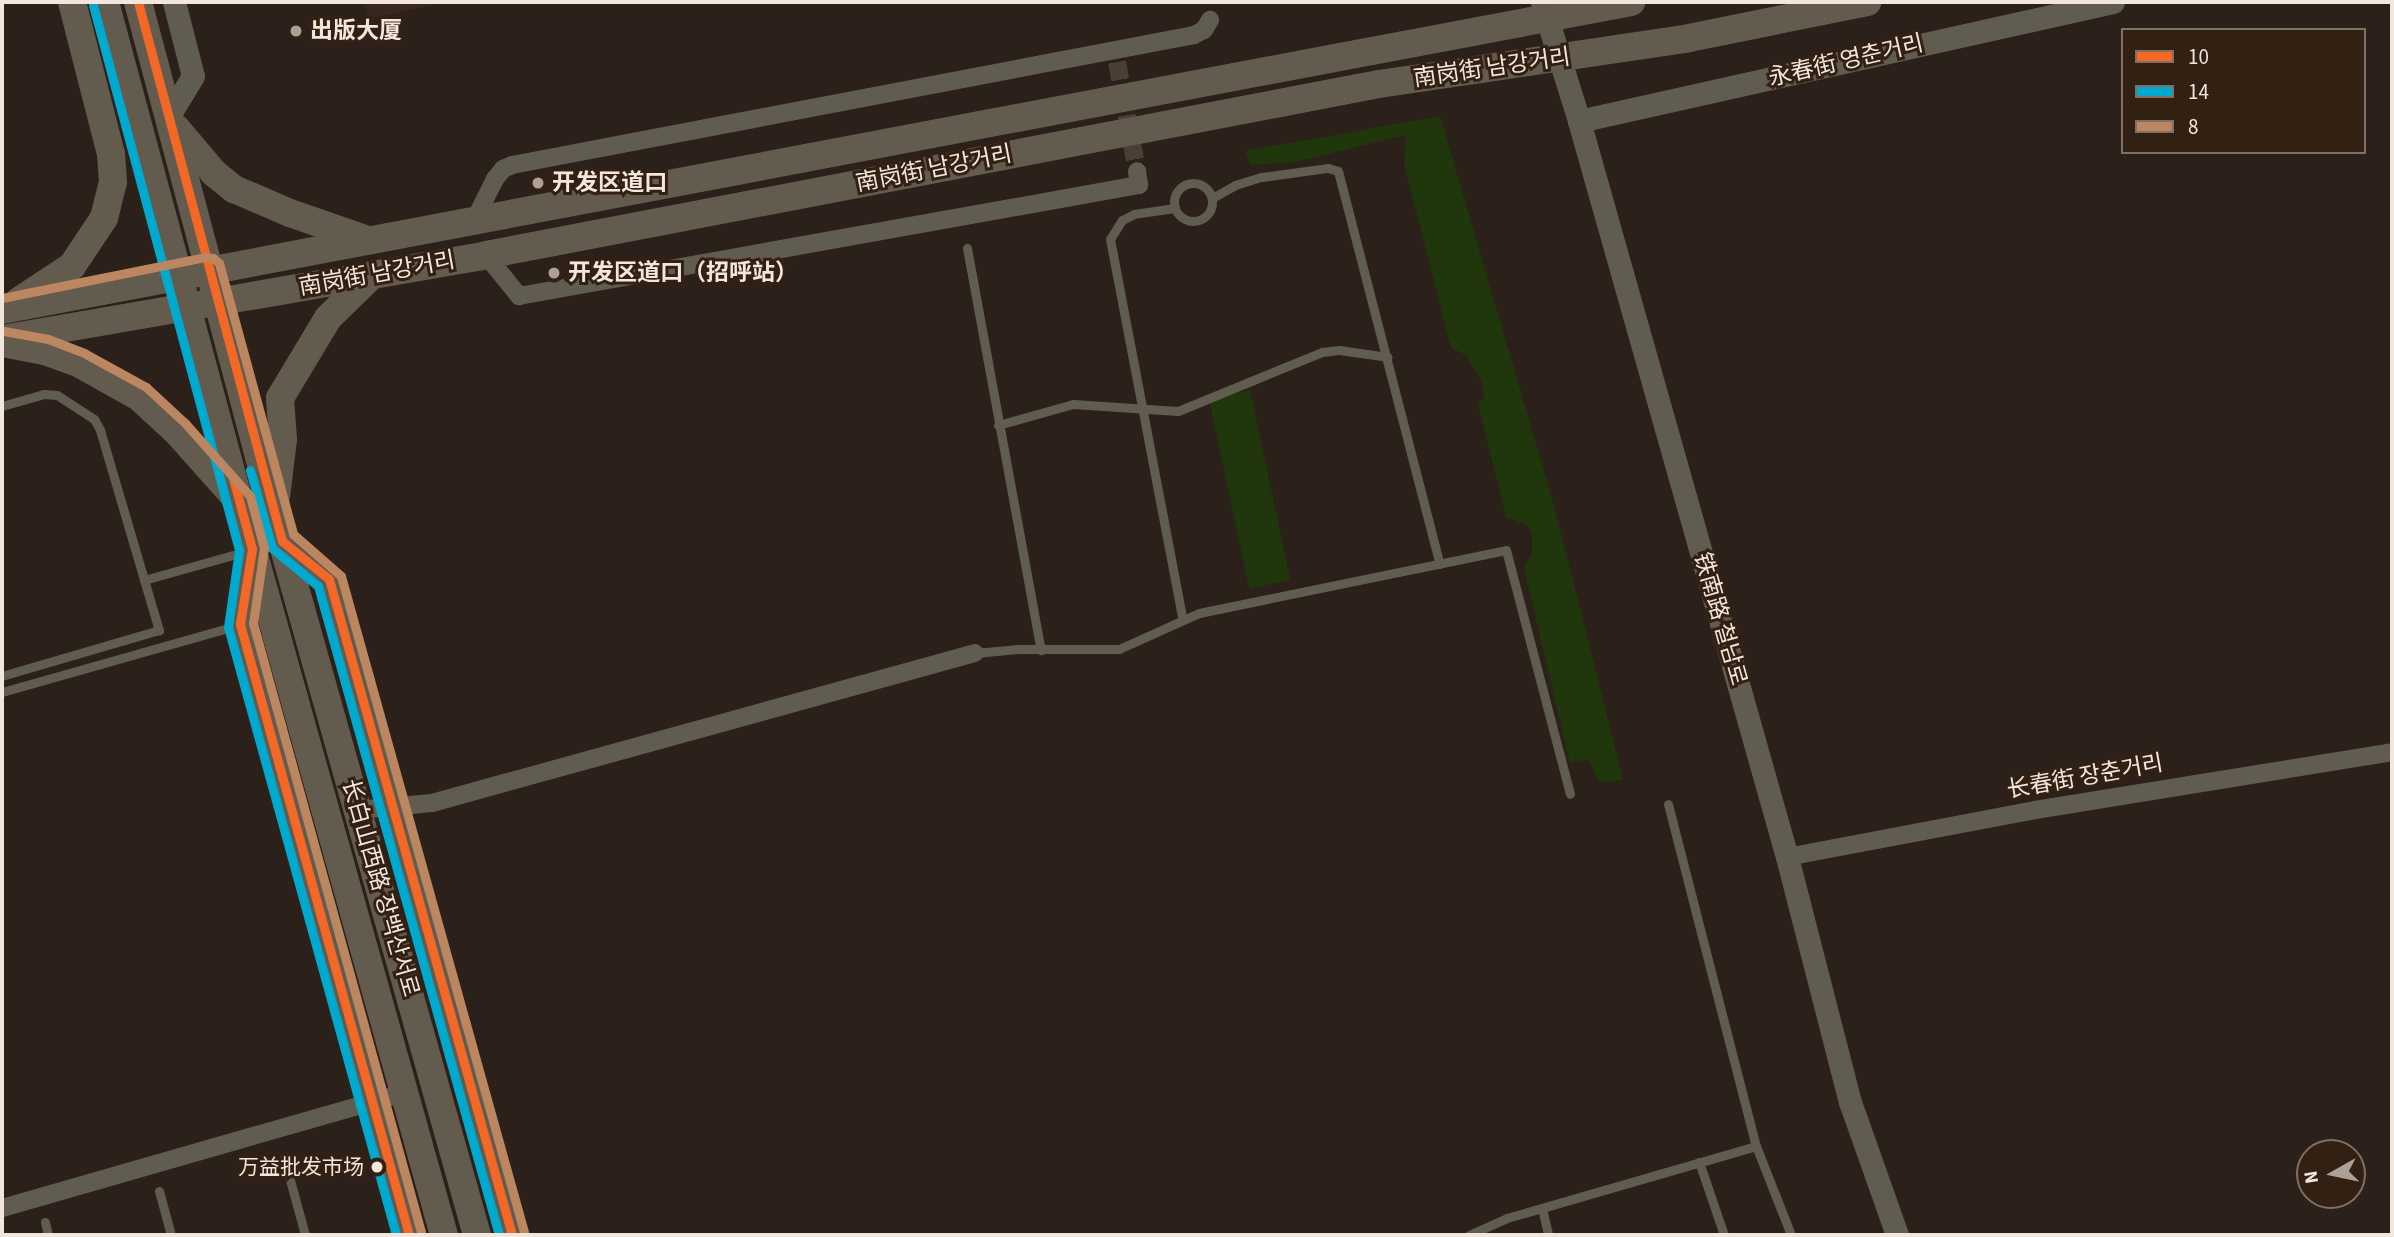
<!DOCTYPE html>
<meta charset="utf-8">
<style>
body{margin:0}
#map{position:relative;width:2394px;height:1237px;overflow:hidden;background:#2b211a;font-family:"Source Sans 3","Noto Sans SC","Noto Sans KR",sans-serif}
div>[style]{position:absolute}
.education>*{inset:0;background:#382623}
.green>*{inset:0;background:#1f370a;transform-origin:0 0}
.minor-tunnel>*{height:18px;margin-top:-9px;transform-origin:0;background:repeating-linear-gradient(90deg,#493f37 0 18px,transparent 0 27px)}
.service>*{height:9px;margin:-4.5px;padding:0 4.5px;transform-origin:4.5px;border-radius:4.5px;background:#615c50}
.service>.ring{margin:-4.5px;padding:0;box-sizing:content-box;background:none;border:9px solid #615c50;border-radius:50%}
.minor>*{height:18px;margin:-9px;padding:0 9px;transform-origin:9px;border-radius:9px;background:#615c50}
.tertiary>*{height:23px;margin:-11.5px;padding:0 11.5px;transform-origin:11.5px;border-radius:11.5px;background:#615c50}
.primary>*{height:28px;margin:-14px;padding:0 14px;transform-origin:14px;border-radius:14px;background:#635c4e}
.primary-bridge>*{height:28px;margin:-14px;padding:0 14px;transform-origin:14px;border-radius:14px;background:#635c4e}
.bus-1>*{height:9px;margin:-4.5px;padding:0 4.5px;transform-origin:4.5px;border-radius:4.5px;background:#f36827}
.bus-2>*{height:9px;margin:-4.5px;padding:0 4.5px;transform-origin:4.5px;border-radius:4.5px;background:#00a9ce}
.bus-3>*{height:9px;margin:-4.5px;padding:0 4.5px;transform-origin:4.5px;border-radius:4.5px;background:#bb8660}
.dots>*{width:19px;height:19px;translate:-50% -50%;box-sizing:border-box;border:4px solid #322013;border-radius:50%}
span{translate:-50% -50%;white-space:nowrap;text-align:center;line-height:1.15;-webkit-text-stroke:6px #322013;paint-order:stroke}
.bus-label{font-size:21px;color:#f2e6dd}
.right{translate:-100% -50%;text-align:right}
.poi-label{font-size:23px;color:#f2e6dd;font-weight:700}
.left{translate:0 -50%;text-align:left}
.street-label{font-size:23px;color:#f2e6dd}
.frame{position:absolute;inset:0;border:4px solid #f2e6dd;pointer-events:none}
.legend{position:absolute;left:2121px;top:28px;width:245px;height:126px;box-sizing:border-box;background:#322013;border:2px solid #7f6f64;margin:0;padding:9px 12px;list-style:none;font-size:21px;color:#f2e6dd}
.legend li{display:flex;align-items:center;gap:14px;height:35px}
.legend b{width:35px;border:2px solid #7f6f64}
.north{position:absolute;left:2296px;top:1139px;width:70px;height:70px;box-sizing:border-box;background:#322013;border:2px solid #7f6f64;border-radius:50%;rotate:261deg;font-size:19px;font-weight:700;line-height:28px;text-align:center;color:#f2e6dd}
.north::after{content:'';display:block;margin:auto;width:24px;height:32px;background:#aca199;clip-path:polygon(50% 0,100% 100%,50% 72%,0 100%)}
</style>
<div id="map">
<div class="education">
<i style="clip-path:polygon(364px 2px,447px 2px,368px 19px)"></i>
</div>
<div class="green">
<i style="clip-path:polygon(1440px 116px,1553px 502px,1623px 780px,1599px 782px,1589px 759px,1570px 763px,1524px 568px,1532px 552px,1532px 534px,1527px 525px,1506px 517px,1478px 404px,1484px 398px,1481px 380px,1466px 355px,1451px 348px,1404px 164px,1406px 135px,1295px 162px,1250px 165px,1246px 151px)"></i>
<i style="left:1250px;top:390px;width:194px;height:42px;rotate:78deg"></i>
</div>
<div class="minor-tunnel">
<i style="left:1117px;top:62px;width:111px;rotate:79.6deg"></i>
</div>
<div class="service">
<i class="ring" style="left:1174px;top:183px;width:29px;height:29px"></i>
<i style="left:1212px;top:198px;width:26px;rotate:-29deg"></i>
<i style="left:1235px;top:185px;width:28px;rotate:-17deg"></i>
<i style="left:1262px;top:177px;width:67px;rotate:-7.8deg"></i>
<i style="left:1328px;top:168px;width:10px;rotate:17deg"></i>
<i style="left:1338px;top:171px;width:406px;rotate:75.5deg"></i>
<i style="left:1175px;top:208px;width:41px;rotate:171.7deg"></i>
<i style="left:1134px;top:214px;width:13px;rotate:153deg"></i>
<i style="left:1122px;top:220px;width:22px;rotate:122deg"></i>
<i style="left:1110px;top:239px;width:388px;rotate:79.2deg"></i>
<i style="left:967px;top:248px;width:409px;rotate:79.6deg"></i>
<i style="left:2px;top:406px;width:44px;rotate:-15.9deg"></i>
<i style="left:44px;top:394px;width:13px;rotate:4deg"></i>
<i style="left:57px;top:395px;width:44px;rotate:33deg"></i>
<i style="left:94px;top:419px;width:13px;rotate:61deg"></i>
<i style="left:100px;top:430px;width:209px;rotate:73.6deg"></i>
<i style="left:159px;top:630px;width:164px;rotate:163.7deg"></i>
<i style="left:998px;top:425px;width:78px;rotate:-15.6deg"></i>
<i style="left:1073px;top:404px;width:105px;rotate:3.8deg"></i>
<i style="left:1178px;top:411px;width:156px;rotate:-22.3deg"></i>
<i style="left:1322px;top:352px;width:17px;rotate:-7deg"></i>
<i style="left:1339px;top:350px;width:49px;rotate:8.1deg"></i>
<i style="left:144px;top:580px;width:111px;rotate:-15.7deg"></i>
<i style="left:975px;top:653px;width:43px;rotate:-5.3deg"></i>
<i style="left:1018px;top:649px;width:101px"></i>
<i style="left:1119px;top:649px;width:88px;rotate:-24.2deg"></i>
<i style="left:1199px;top:613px;width:313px;rotate:-11.6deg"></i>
<i style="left:1506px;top:550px;width:252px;rotate:75.3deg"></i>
<i style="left:2px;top:692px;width:245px;rotate:-15.8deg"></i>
<i style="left:1668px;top:804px;width:353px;rotate:75.6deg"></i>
<i style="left:1756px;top:1146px;width:96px;rotate:68.5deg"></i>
<i style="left:284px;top:1158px;width:80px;rotate:74.7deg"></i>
<i style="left:1699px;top:1162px;width:77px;rotate:71.1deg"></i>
<i style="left:159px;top:1191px;width:46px;rotate:74.7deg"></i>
<i style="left:1542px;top:1208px;width:28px;rotate:77deg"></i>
<i style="left:45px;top:1222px;width:13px;rotate:77deg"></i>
<i style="left:1469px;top:1235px;width:42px;rotate:-24.1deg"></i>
<i style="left:1507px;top:1218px;width:259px;rotate:-16.1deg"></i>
</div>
<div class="minor">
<i style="left:475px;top:219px;width:45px;rotate:-63.4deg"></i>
<i style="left:495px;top:179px;width:13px;rotate:-51deg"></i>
<i style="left:503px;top:169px;width:10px;rotate:-24deg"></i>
<i style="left:512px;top:165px;width:694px;rotate:-10.79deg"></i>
<i style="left:1194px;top:35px;width:11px;rotate:-27deg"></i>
<i style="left:1204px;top:30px;width:12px;rotate:-59deg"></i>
<i style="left:486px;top:255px;width:53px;rotate:51.2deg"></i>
<i style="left:519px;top:296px;width:630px;rotate:-10.15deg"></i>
<i style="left:1139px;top:185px;width:14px;rotate:-98deg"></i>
<i style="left:358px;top:810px;width:74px;rotate:-5.4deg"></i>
<i style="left:432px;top:803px;width:563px;rotate:-15.44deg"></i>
<i style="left:1787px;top:857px;width:252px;rotate:-10.7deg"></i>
<i style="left:2035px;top:810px;width:362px;rotate:-9.2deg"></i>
<i style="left:2px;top:1208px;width:418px;rotate:-16deg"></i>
</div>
<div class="tertiary">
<i style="left:1542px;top:2px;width:125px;rotate:72.7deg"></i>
<i style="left:1579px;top:121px;width:765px;rotate:74.22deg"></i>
<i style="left:1787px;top:857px;width:253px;rotate:75.6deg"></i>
<i style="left:1850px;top:1102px;width:141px;rotate:70.5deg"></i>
<i style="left:168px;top:117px;width:48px;rotate:-58.6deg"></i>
<i style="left:193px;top:76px;width:76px;rotate:-104.4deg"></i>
<i style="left:1579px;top:121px;width:547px;rotate:-12.56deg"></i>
<i style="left:282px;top:541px;width:60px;rotate:39deg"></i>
<i style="left:329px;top:579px;width:681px;rotate:74.41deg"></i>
<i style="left:252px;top:552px;width:73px;rotate:99.5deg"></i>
<i style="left:240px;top:624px;width:634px;rotate:74.54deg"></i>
</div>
<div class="primary">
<i style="left:105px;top:2px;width:517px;rotate:74.97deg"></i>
<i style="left:239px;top:501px;width:762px;rotate:74.4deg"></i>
<i style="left:138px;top:2px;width:529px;rotate:75.1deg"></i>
<i style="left:274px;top:513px;width:750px;rotate:74.3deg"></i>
<i style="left:1689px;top:38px;width:182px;rotate:-11.4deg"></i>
<i style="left:176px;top:128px;width:59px;rotate:49.8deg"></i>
<i style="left:214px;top:173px;width:26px;rotate:39deg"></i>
<i style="left:234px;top:189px;width:61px;rotate:23.2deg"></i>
<i style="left:290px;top:213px;width:83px;rotate:19.1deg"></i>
<i style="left:19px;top:301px;width:64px;rotate:-33.4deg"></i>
<i style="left:72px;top:266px;width:58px;rotate:-56.3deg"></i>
<i style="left:104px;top:218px;width:37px;rotate:-76deg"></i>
<i style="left:113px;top:182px;width:28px;rotate:-94deg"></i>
<i style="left:111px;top:154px;width:157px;rotate:-104.4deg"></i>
<i style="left:2px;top:310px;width:1394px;rotate:-10.71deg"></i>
<i style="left:2px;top:339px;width:491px;rotate:-9.8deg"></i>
<i style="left:486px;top:255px;width:909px;rotate:-10.84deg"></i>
<i style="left:8px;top:344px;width:38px;rotate:11deg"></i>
<i style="left:45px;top:351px;width:37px;rotate:20deg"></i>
<i style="left:80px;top:364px;width:68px;rotate:29.2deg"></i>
<i style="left:139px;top:397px;width:50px;rotate:42.6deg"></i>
<i style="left:176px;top:431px;width:89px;rotate:48.2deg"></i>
<i style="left:276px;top:497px;width:58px;rotate:-83.1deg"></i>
<i style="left:283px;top:439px;width:41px;rotate:-94.2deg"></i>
<i style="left:280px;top:398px;width:93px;rotate:-59deg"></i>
<i style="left:328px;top:318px;width:62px;rotate:-44.3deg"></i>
</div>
<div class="primary-bridge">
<i style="left:1372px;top:51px;width:264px;rotate:-10.7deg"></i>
<i style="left:1379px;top:84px;width:313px;rotate:-8.4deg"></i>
</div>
<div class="bus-1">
<i style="left:138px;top:2px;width:558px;rotate:75.04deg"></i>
<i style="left:282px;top:541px;width:60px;rotate:39deg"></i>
<i style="left:329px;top:579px;width:681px;rotate:74.41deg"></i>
<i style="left:233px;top:478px;width:73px;rotate:75deg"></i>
<i style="left:252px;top:549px;width:76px;rotate:99.1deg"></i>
<i style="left:240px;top:624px;width:634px;rotate:74.54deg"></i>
</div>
<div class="bus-2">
<i style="left:93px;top:5px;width:564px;rotate:75deg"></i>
<i style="left:239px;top:550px;width:78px;rotate:98.1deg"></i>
<i style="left:228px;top:627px;width:631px;rotate:74.55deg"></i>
<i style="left:250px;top:470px;width:81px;rotate:74.2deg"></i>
<i style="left:272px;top:548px;width:60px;rotate:39.6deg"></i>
<i style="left:318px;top:586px;width:674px;rotate:74.42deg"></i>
</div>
<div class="bus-3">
<i style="left:2px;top:298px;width:208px;rotate:-11.4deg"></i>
<i style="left:206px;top:257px;width:7px;rotate:8deg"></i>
<i style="left:213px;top:258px;width:8px;rotate:40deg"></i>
<i style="left:219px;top:263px;width:281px;rotate:74.7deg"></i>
<i style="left:293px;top:534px;width:64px;rotate:41.2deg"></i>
<i style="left:341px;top:576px;width:681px;rotate:74.41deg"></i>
<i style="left:4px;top:331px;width:45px;rotate:10.3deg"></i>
<i style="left:48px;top:339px;width:39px;rotate:21deg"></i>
<i style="left:84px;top:353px;width:71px;rotate:28.7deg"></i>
<i style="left:146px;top:387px;width:53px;rotate:42.7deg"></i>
<i style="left:185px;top:423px;width:98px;rotate:48.3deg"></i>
<i style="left:250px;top:496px;width:54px;rotate:74.9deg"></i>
<i style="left:264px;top:548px;width:76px;rotate:98.3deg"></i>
<i style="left:253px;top:623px;width:632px;rotate:74.58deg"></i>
</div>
<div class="dots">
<i style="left:296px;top:31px;background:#aca199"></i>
<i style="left:538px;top:183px;background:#aca199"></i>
<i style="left:554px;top:273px;background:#aca199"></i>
<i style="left:377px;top:1167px;background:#f2e6dd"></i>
</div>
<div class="bus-label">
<span class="right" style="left:364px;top:1167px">万益批发市场</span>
</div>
<div class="poi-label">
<span class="left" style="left:310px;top:31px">出版大厦</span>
<span class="left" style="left:552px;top:183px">开发区道口</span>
<span class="left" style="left:568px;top:273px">开发区道口（招呼站）</span>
</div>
<div class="street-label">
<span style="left:1846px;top:61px;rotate:-13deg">永春街 영춘거리</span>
<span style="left:1492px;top:68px;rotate:-8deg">南岗街 남강거리</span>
<span style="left:934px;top:169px;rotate:-11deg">南岗街 남강거리</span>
<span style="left:377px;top:274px;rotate:-10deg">南岗街 남강거리</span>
<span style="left:1720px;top:619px;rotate:74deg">铁南路 철남로</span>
<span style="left:2085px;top:777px;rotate:-10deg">长春街 장춘거리</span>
<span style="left:380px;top:888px;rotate:74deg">长白山西路 장백산서로</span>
</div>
<div class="frame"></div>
<ul class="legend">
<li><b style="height:9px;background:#f36827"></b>10</li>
<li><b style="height:9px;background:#00a9ce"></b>14</li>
<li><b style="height:9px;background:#bb8660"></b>8</li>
</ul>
<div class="north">N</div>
</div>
